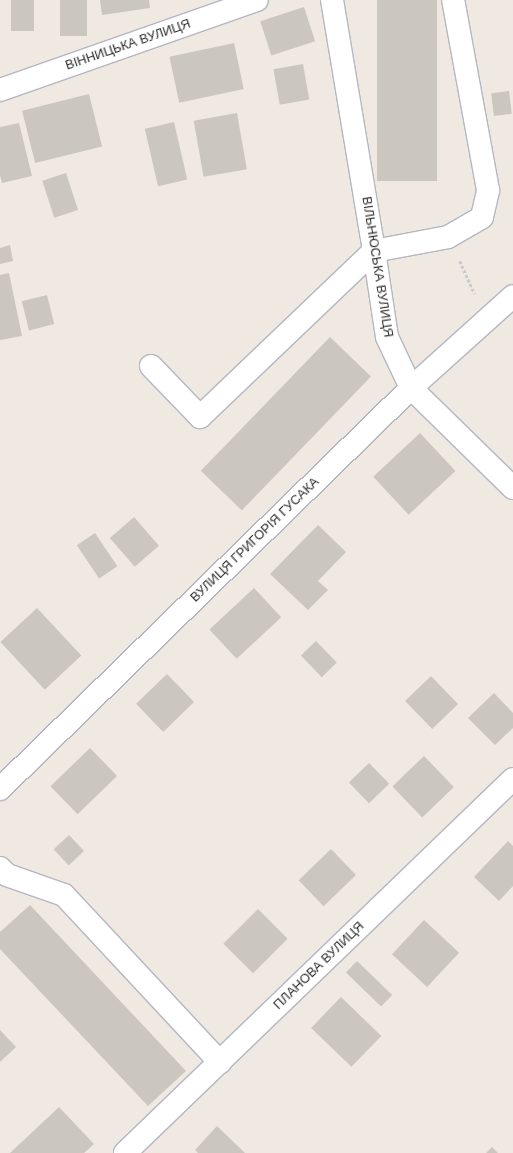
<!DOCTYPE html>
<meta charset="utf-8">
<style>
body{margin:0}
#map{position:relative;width:513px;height:1153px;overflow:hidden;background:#efe9e1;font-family:Helvetica,sans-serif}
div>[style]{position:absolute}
.building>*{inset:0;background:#cbc7bf;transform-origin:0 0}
.path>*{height:2.5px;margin-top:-1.25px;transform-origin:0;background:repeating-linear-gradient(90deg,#c9c9c9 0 3px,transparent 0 5px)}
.roads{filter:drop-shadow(1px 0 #b4b7c1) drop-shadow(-1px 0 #b4b7c1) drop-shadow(0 1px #b4b7c1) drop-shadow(0 -1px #b4b7c1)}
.minor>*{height:22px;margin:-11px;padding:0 11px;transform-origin:11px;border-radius:11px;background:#fff}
span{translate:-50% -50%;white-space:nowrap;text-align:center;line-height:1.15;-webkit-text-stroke:3.5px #fff;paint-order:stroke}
.street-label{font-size:13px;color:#2e2e2e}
</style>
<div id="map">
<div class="building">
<i style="left:11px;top:0;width:23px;height:31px"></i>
<i style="left:60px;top:0;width:27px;height:36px"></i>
<i style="clip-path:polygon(100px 0,149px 0,150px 8px,102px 15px)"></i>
<i style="left:377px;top:0;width:60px;height:181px"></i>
<i style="left:304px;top:7px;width:36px;height:46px;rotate:72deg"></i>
<i style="left:234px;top:43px;width:47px;height:66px;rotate:78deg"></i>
<i style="left:303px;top:64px;width:36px;height:30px;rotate:80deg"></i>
<i style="left:509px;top:91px;width:23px;height:18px;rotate:83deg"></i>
<i style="left:89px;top:94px;width:54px;height:69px;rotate:76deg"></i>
<i style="left:237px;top:113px;width:57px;height:44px;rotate:80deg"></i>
<i style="left:174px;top:122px;width:59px;height:30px;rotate:77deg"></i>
<i style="clip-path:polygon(19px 123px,32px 176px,2px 183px,0 175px,0 127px)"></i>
<i style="left:66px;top:173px;width:39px;height:25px;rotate:72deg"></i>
<i style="clip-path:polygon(10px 245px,13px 261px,0 264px,0 248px)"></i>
<i style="clip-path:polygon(9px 273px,22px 336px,0 340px,0 275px)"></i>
<i style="left:47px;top:295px;width:30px;height:26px;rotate:76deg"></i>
<i style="left:330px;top:337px;width:57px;height:186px;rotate:44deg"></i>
<i style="left:420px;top:433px;width:52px;height:64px;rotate:47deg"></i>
<i style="left:134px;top:517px;width:38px;height:32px;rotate:49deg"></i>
<i style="clip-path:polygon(318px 525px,346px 552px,318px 581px,328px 590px,308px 610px,270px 574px)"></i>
<i style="left:95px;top:533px;width:40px;height:22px;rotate:56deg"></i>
<i style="left:254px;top:588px;width:40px;height:61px;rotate:47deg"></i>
<i style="left:37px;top:608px;width:65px;height:50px;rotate:47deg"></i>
<i style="left:316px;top:641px;width:30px;height:21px;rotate:46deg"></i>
<i style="left:167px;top:674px;width:39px;height:43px;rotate:46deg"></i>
<i style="left:431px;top:676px;width:39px;height:36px;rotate:46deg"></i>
<i style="clip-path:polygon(494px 693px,513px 713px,513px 728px,495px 745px,468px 718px)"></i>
<i style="left:90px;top:748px;width:39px;height:55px;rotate:46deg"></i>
<i style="left:424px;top:756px;width:43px;height:44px;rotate:46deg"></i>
<i style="left:369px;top:763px;width:29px;height:28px;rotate:46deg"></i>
<i style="left:69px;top:835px;width:22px;height:21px;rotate:47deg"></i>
<i style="clip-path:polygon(508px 841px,513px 846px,513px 886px,499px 901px,474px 877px)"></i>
<i style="left:331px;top:849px;width:36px;height:45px;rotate:46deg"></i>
<i style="clip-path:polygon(30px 905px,186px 1071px,148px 1106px,0 949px,0 932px)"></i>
<i style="left:258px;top:909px;width:42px;height:49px;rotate:45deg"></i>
<i style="left:424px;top:920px;width:48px;height:47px;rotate:43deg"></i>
<i style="left:357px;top:961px;width:49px;height:16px;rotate:44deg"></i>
<i style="left:341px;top:997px;width:56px;height:43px;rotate:44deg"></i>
<i style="clip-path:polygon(0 1030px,16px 1047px,0 1062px)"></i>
<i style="clip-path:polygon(59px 1107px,94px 1144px,84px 1153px,10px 1153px)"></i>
<i style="clip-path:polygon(217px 1126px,245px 1153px,198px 1153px,195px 1150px)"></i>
<i style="clip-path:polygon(492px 1147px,498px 1153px,486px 1153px)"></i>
</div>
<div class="path">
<i style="left:460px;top:261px;width:36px;rotate:66deg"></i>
</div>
<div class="roads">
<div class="minor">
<i style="left:332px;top:0;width:254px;rotate:80.5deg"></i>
<i style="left:374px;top:251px;width:87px;rotate:81.4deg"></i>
<i style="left:387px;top:337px;width:56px;rotate:64.8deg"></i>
<i style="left:411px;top:388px;width:143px;rotate:44.4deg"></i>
<i style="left:0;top:90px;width:272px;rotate:-19.3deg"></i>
<i style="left:151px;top:366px;width:71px;rotate:46.1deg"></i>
<i style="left:200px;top:417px;width:240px;rotate:-43.7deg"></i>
<i style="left:374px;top:251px;width:75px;rotate:-10.7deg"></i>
<i style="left:448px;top:237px;width:39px;rotate:-30deg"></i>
<i style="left:482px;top:217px;width:28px;rotate:-77deg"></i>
<i style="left:488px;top:190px;width:193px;rotate:-100.4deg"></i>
<i style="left:0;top:789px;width:574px;rotate:-44.29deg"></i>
<i style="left:411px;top:388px;width:137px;rotate:-42deg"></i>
<i style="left:0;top:868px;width:10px;rotate:45deg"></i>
<i style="left:7px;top:875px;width:60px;rotate:19.3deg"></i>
<i style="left:64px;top:895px;width:229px;rotate:47deg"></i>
<i style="left:125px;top:1153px;width:539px;rotate:-43.95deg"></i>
</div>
</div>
<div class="street-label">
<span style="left:128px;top:45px;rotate:-19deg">ВІННИЦЬКА ВУЛИЦЯ</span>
<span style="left:377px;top:267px;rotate:81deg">ВІЛЬНЮСЬКА ВУЛИЦЯ</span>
<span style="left:255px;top:540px;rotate:-44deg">ВУЛИЦЯ ГРИГОРІЯ ГУСАКА</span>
<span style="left:319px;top:966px;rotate:-44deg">ПЛАНОВА ВУЛИЦЯ</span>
</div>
</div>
